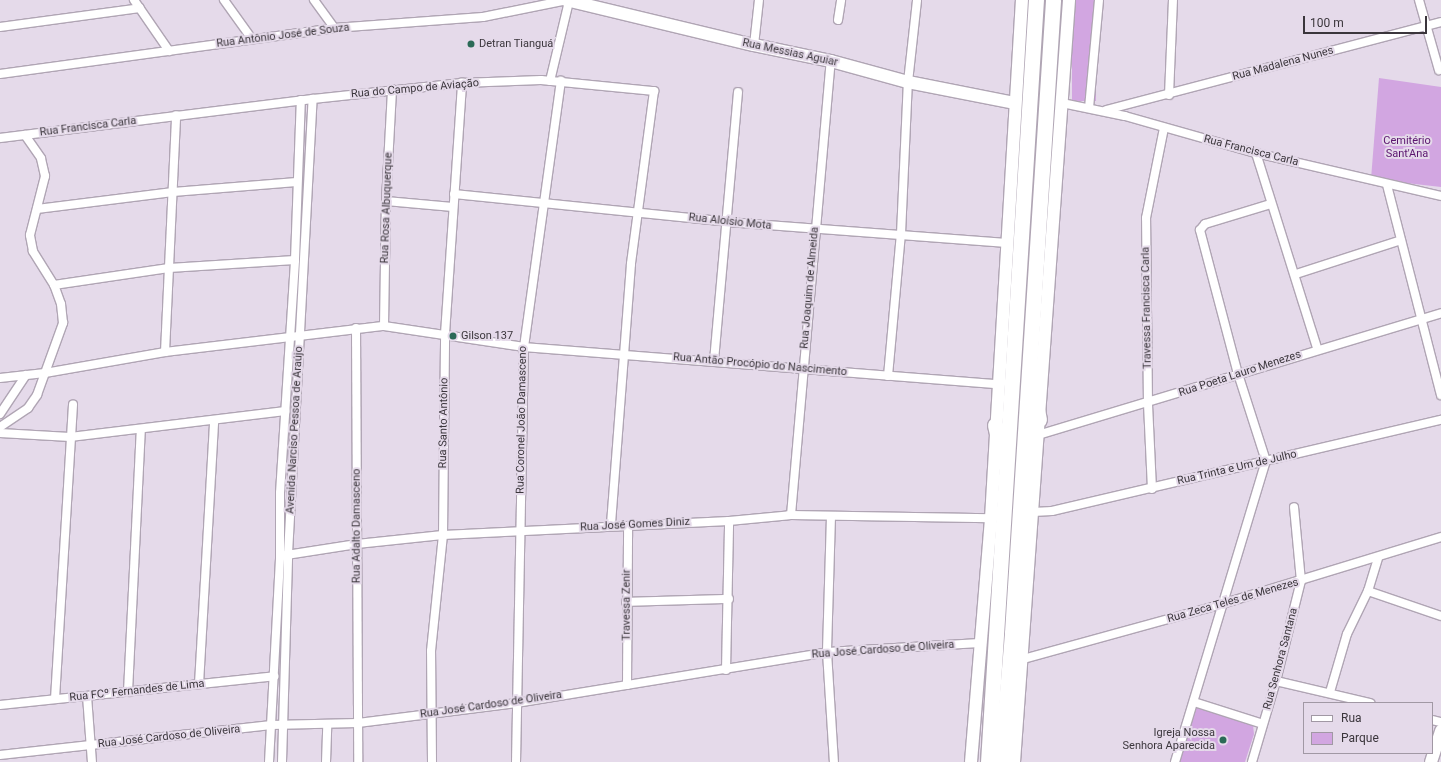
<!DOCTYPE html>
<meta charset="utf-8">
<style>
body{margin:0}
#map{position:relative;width:1441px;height:762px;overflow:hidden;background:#e5daea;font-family:Roboto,sans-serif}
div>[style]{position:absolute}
.green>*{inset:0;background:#d2a6e1;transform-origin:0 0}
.roads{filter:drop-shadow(1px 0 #b0a5b4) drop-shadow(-1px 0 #b0a5b4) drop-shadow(0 1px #b0a5b4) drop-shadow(0 -1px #b0a5b4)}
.street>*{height:8px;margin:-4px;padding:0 4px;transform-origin:4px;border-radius:4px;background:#fff}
.secondary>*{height:12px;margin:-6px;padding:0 6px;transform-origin:6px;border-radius:6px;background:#fff}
.highway>*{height:15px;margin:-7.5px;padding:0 7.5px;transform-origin:7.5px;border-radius:7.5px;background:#fff}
.dots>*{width:11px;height:11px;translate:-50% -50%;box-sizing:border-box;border:2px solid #e5daea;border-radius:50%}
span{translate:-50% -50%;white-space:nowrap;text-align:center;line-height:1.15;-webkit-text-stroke:4px #e5daea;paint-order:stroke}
.street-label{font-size:11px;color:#3b363c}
.poi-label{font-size:11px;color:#3b363c}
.left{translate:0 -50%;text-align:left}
.right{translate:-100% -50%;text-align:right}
.park-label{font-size:11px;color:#5a146d}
.legend{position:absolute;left:1303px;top:702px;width:130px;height:52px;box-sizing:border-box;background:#e5daea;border:1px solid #a198a4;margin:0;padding:5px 7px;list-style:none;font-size:12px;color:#3b363c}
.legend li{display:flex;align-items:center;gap:8px;height:20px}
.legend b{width:20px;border:1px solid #a198a4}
.scale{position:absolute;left:1303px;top:16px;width:124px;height:18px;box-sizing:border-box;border:2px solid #3b363c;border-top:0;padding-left:5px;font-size:12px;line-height:14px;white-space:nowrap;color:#3b363c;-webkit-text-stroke:3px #e5daea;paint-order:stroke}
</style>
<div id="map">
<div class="green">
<i style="left:1072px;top:0;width:24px;height:101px"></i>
<i style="clip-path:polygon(1379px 78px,1441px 87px,1441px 187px,1371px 179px)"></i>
<i style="clip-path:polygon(1196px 706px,1253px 725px,1254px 734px,1245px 762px,1178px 762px)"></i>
</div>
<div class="roads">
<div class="street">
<i style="left:134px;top:0;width:62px;rotate:55.5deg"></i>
<i style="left:224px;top:0;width:48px;rotate:54.3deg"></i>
<i style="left:314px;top:0;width:34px;rotate:54deg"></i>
<i style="left:1419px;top:0;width:73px;rotate:74.1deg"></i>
<i style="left:838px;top:20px;width:20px;rotate:-81deg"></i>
<i style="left:0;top:27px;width:141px;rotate:-7.7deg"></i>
<i style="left:754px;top:45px;width:45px;rotate:-83.7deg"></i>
<i style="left:0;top:74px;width:337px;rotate:-7.8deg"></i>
<i style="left:334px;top:28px;width:149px;rotate:-4.2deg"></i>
<i style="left:483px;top:17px;width:86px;rotate:-11.4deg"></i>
<i style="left:550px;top:81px;width:82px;rotate:-76.6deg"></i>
<i style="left:1169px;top:95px;width:95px;rotate:-87.6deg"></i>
<i style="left:1062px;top:103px;width:64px;rotate:11.7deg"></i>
<i style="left:1125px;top:116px;width:136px;rotate:15.8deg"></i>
<i style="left:1256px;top:153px;width:190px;rotate:13.1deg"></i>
<i style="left:1089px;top:108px;width:108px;rotate:-84.7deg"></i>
<i style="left:1106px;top:110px;width:346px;rotate:-14.7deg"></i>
<i style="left:0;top:138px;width:315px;rotate:-7.1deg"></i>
<i style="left:313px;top:99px;width:150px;rotate:-6.1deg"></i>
<i style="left:462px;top:83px;width:79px;rotate:-2.2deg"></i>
<i style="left:541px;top:80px;width:114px;rotate:5.6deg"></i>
<i style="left:654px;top:91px;width:175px;rotate:97.6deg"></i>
<i style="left:631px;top:264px;width:263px;rotate:94.4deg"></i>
<i style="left:1256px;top:153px;width:204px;rotate:72.6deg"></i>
<i style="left:1387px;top:185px;width:217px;rotate:75.6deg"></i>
<i style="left:454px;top:194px;width:275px;rotate:5.8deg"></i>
<i style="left:728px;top:222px;width:279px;rotate:4.3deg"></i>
<i style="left:386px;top:201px;width:67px;rotate:5.1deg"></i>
<i style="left:37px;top:209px;width:137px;rotate:-7.1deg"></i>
<i style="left:173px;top:192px;width:124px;rotate:-4.6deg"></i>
<i style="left:1296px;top:274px;width:110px;rotate:-17.9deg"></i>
<i style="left:54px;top:285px;width:116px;rotate:-8.4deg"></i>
<i style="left:169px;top:268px;width:126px;rotate:-3.6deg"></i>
<i style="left:384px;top:326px;width:125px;rotate:-89.1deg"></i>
<i style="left:386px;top:201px;width:112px;rotate:-86.9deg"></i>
<i style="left:356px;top:328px;width:434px;rotate:89.7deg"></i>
<i style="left:165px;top:352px;width:237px;rotate:-87.3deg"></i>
<i style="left:714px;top:361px;width:270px;rotate:-84.9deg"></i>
<i style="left:888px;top:376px;width:143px;rotate:-84.8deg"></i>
<i style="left:901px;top:234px;width:152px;rotate:-87.4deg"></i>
<i style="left:908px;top:82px;width:82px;rotate:-83.7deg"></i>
<i style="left:0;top:378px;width:45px;rotate:-6.3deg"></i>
<i style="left:45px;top:373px;width:122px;rotate:-9.9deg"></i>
<i style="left:165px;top:352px;width:221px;rotate:-6.8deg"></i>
<i style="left:384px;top:326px;width:142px;rotate:8.5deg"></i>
<i style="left:524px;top:347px;width:474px;rotate:4.5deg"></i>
<i style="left:0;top:414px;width:47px;rotate:-56.3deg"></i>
<i style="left:0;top:427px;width:34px;rotate:-34deg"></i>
<i style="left:28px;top:408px;width:16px;rotate:-55deg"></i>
<i style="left:37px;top:395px;width:77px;rotate:-70.1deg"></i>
<i style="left:63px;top:323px;width:19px;rotate:-96deg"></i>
<i style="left:61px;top:304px;width:20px;rotate:-110deg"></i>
<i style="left:54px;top:285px;width:40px;rotate:-122deg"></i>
<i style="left:33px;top:251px;width:16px;rotate:-101deg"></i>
<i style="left:30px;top:235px;width:61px;rotate:-75.7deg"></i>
<i style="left:45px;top:176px;width:18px;rotate:-103deg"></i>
<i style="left:41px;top:158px;width:28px;rotate:-125deg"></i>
<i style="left:0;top:433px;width:70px;rotate:3.3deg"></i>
<i style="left:70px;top:437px;width:217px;rotate:-6.9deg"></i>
<i style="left:1038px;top:435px;width:421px;rotate:-16.8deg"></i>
<i style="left:1152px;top:489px;width:85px;rotate:-92.7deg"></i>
<i style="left:1148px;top:404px;width:186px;rotate:-90.6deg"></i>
<i style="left:1146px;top:218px;width:92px;rotate:-78.7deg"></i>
<i style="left:1033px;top:512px;width:19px;rotate:-3deg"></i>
<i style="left:1052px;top:511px;width:400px;rotate:-13.2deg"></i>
<i style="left:791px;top:515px;width:456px;rotate:-85deg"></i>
<i style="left:831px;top:516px;width:136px;rotate:91.7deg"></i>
<i style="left:827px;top:652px;width:110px;rotate:86.4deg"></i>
<i style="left:280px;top:556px;width:78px;rotate:-8.9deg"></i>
<i style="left:357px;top:544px;width:86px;rotate:-6deg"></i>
<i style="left:443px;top:535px;width:286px;rotate:-2.8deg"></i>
<i style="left:729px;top:521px;width:62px;rotate:-5.5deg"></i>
<i style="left:791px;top:515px;width:200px;rotate:0.9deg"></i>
<i style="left:1368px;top:591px;width:77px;rotate:18.9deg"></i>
<i style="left:626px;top:602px;width:103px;rotate:-1.7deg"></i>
<i style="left:1023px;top:659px;width:206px;rotate:-15.4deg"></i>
<i style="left:1222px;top:604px;width:229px;rotate:-17deg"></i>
<i style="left:726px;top:670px;width:149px;rotate:-88.8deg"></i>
<i style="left:1276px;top:681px;width:97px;rotate:13.2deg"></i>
<i style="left:199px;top:684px;width:264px;rotate:-86.7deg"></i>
<i style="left:627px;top:685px;width:159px;rotate:-89.6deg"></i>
<i style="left:128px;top:692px;width:263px;rotate:-87.2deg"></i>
<i style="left:1330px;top:692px;width:60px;rotate:-73.7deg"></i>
<i style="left:1347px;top:634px;width:48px;rotate:-64deg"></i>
<i style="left:1368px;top:591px;width:34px;rotate:-73deg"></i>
<i style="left:87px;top:696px;width:66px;rotate:85.7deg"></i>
<i style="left:55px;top:699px;width:295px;rotate:-86.5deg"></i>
<i style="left:1194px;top:702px;width:72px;rotate:17.7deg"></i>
<i style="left:0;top:705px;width:276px;rotate:-6deg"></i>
<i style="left:1432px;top:720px;width:9px;rotate:13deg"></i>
<i style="left:0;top:755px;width:273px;rotate:-6.3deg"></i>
<i style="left:271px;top:725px;width:87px;rotate:-1.3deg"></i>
<i style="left:358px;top:723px;width:160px;rotate:-7.2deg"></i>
<i style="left:517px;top:703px;width:314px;rotate:-9.3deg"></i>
<i style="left:827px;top:652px;width:153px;rotate:-3.4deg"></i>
<i style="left:269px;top:762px;width:206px;rotate:-86.9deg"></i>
<i style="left:280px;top:556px;width:63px;rotate:-90deg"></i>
<i style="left:280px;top:493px;width:233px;rotate:-86.3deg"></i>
<i style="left:295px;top:260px;width:160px;rotate:-87.9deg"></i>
<i style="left:282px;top:762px;width:208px;rotate:-88.3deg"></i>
<i style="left:288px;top:554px;width:456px;rotate:-86.9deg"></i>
<i style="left:326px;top:762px;width:38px;rotate:-88deg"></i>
<i style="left:432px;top:762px;width:111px;rotate:-90.5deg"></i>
<i style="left:431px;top:651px;width:117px;rotate:-84.1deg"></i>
<i style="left:443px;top:535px;width:201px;rotate:-89.4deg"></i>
<i style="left:445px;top:334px;width:252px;rotate:-86.1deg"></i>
<i style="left:516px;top:762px;width:415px;rotate:-88.9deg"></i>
<i style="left:524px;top:347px;width:269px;rotate:-82.1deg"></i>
<i style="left:1175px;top:762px;width:314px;rotate:-73.2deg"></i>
<i style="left:1266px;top:461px;width:91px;rotate:-107.8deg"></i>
<i style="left:1238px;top:374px;width:149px;rotate:-104.8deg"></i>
<i style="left:1200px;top:230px;width:8px;rotate:-50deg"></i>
<i style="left:1205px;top:224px;width:69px;rotate:-16.9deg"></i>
<i style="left:1252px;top:762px;width:84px;rotate:-73.5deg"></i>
<i style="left:1276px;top:681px;width:103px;rotate:-76deg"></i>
<i style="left:1301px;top:581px;width:74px;rotate:-95.4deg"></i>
</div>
<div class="secondary">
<i style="left:566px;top:0;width:193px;rotate:13.5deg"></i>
<i style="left:754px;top:45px;width:79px;rotate:11.7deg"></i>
<i style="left:831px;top:61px;width:80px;rotate:15.3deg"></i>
<i style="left:908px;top:82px;width:108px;rotate:11.2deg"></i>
<i style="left:971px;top:762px;width:245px;rotate:-85.3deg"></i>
<i style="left:991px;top:518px;width:519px;rotate:-86.58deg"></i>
<i style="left:1014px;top:762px;width:764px;rotate:-85.87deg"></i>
<i style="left:1431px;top:762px;width:33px;rotate:-72deg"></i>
</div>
<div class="highway">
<i style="left:1034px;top:394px;width:26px;rotate:79deg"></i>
<i style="left:995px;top:425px;width:39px;rotate:77deg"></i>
<i style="left:988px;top:762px;width:764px;rotate:-86.4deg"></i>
<i style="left:1001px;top:762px;width:129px;rotate:-85.1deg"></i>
<i style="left:1012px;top:633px;width:634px;rotate:-86.29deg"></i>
</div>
</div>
<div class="dots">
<i style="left:471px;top:44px;background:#2b6a57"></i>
<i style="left:453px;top:336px;background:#2b6a57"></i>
<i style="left:1223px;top:740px;background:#2b6a57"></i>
</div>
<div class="street-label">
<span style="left:283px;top:36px;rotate:-7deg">Rua Antônio José de Souza</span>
<span style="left:790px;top:53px;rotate:12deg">Rua Messias Aguiar</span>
<span style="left:1283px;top:64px;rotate:-15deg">Rua Madalena Nunes</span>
<span style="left:415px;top:89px;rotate:-5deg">Rua do Campo de Aviação</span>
<span style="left:88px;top:127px;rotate:-7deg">Rua Francisca Carla</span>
<span style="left:1251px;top:151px;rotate:14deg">Rua Francisca Carla</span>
<span style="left:387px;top:208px;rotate:-88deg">Rua Rosa Albuquerque</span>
<span style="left:730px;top:222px;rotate:6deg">Rua Aloísio Mota</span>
<span style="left:810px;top:288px;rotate:-85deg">Rua Joaquim de Almeida</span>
<span style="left:1147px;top:308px;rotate:-91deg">Travessa Francisca Carla</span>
<span style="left:760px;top:365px;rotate:5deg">Rua Antão Procópio do Nascimento</span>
<span style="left:1240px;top:374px;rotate:-18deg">Rua Poeta Lauro Menezes</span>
<span style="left:522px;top:420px;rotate:-89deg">Rua Coronel João Damasceno</span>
<span style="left:444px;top:423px;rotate:-89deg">Rua Santo Antônio</span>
<span style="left:295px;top:430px;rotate:-87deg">Avenida Narciso Pessoa de Araújo</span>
<span style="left:1237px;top:468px;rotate:-13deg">Rua Trinta e Um de Julho</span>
<span style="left:635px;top:525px;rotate:-3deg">Rua José Gomes Diniz</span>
<span style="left:357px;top:526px;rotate:-90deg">Rua Adalto Damasceno</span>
<span style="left:1233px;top:601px;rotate:-16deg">Rua Zeca Teles de Menezes</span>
<span style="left:627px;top:605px;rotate:-90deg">Travessa Zenir</span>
<span style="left:883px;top:650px;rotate:-4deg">Rua José Cardoso de Oliveira</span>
<span style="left:1281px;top:659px;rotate:-75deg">Rua Senhora Santana</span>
<span style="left:137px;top:691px;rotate:-6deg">Rua FCº Fernandes de Lima</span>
<span style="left:491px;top:705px;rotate:-8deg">Rua José Cardoso de Oliveira</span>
<span style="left:169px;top:737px;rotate:-6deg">Rua José Cardoso de Oliveira</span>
</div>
<div class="poi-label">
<span class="left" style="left:479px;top:44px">Detran Tianguá</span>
<span class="left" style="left:461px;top:336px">Gilson 137</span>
<span class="right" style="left:1215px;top:740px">Igreja Nossa<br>Senhora Aparecida</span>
</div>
<div class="park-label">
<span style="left:1407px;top:148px">Cemitério<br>Sant'Ana</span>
</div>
<ul class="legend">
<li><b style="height:5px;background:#fff"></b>Rua</li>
<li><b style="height:11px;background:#d2a6e1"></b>Parque</li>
</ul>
<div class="scale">100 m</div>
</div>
